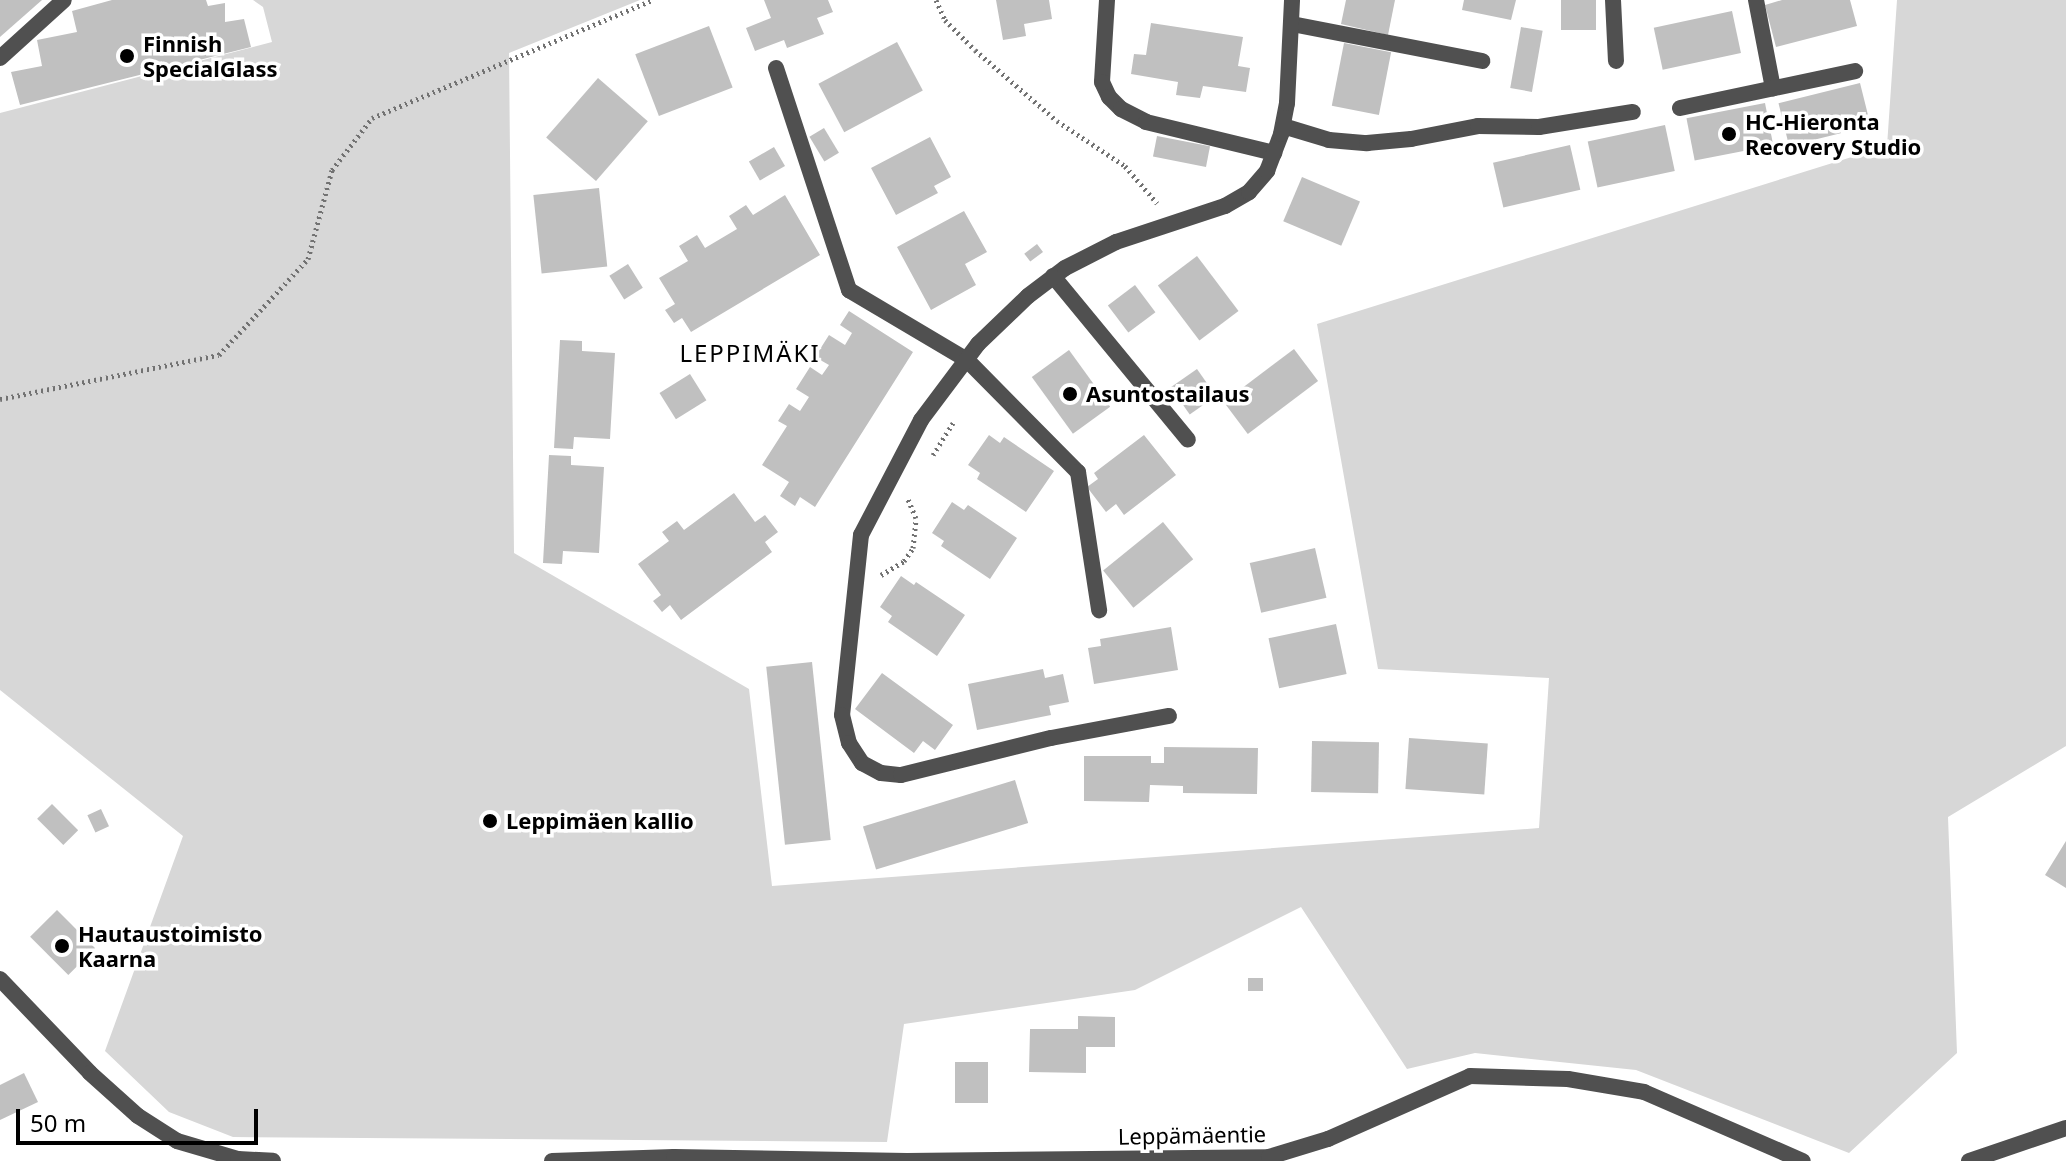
<!DOCTYPE html>
<meta charset="utf-8">
<style>
body{margin:0}
#map{position:relative;width:2066px;height:1161px;overflow:hidden;background:#fff;font-family:"Noto Sans",sans-serif}
div>[style]{position:absolute}
.green>*{inset:0;background:#d7d7d7}
.building>*{inset:0;background:#c0c0c0;transform-origin:0 0}
.path>*{height:5px;margin-top:-2.5px;transform-origin:0;background:repeating-linear-gradient(90deg,#727272 0 2px,transparent 0 6px)}
.lane>*{height:16px;margin:-8px;padding:0 8px;transform-origin:8px;border-radius:8px;background:#505050}
.street>*{height:16px;margin:-8px;padding:0 8px;transform-origin:8px;border-radius:8px;background:#505050}
.dots>*{width:22px;height:22px;translate:-50% -50%;box-sizing:border-box;border:4px solid #fff;border-radius:50%}
span{translate:-50% -50%;white-space:nowrap;text-align:center;line-height:1.15;-webkit-text-stroke:7px #fff;paint-order:stroke}
.poi-label{font-size:22px;color:#000;font-weight:700}
.left{translate:0 -50%;text-align:left}
.street-label{font-size:22px;color:#000}
.neighbourhood-label{font-size:24px;color:#000;letter-spacing:2px}
.scale{position:absolute;left:16px;top:1109px;width:242px;height:36px;box-sizing:border-box;border:4px solid #000;border-top:0;padding-left:10px;font-size:24px;line-height:28px;white-space:nowrap;color:#000;-webkit-text-stroke:6px #fff;paint-order:stroke}
</style>
<div id="map">
<div class="green">
<i style="clip-path:polygon(253px 0,640px 0,509px 53px,514px 553px,749px 689px,772px 886px,1539px 828px,1549px 678px,1378px 669px,1317px 324px,1887px 146px,1897px 0,2066px 0,2066px 746px,1948px 817px,1957px 1053px,1849px 1153px,1636px 1070px,1475px 1053px,1407px 1069px,1301px 907px,1135px 990px,904px 1024px,887px 1142px,233px 1137px,169px 1112px,105px 1051px,183px 836px,0 690px,0 113px,272px 42px,263px 7px)"></i>
</div>
<div class="building">
<i style="clip-path:polygon(0 0,42px 0,0 37px)"></i>
<i style="clip-path:polygon(112px 0,206px 0,208px 6px,225px 3px,225px 22px,244px 19px,251px 47px,20px 105px,11px 72px,42px 66px,37px 40px,77px 32px,72px 11px)"></i>
<i style="clip-path:polygon(764px 0,828px 0,833px 12px,817px 18px,824px 34px,787px 48px,784px 40px,755px 51px,746px 28px,771px 18px)"></i>
<i style="clip-path:polygon(996px 0,1049px 0,1052px 19px,1024px 24px,1026px 36px,1003px 40px)"></i>
<i style="clip-path:polygon(1346px 0,1395px 0,1388px 35px,1341px 24px)"></i>
<i style="clip-path:polygon(1464px 0,1516px 0,1511px 20px,1462px 10px)"></i>
<i style="left:1561px;top:0;width:35px;height:30px"></i>
<i style="clip-path:polygon(1782px 0,1850px 0,1857px 26px,1776px 47px,1765px 5px)"></i>
<i style="left:1732px;top:11px;width:43px;height:80px;rotate:78deg"></i>
<i style="clip-path:polygon(1151px 23px,1243px 37px,1238px 66px,1250px 68px,1246px 92px,1203px 86px,1200px 98px,1176px 95px,1178px 82px,1131px 74px,1134px 54px,1146px 55px)"></i>
<i style="left:709px;top:26px;width:66px;height:79px;rotate:69deg"></i>
<i style="left:1521px;top:27px;width:22px;height:62px;rotate:10deg"></i>
<i style="left:897px;top:42px;width:55px;height:89px;rotate:62deg"></i>
<i style="left:1344px;top:43px;width:48px;height:64px;rotate:11deg"></i>
<i style="left:598px;top:78px;width:66px;height:79px;rotate:41deg"></i>
<i style="left:1860px;top:83px;width:44px;height:84px;rotate:76deg"></i>
<i style="left:1765px;top:103px;width:43px;height:80px;rotate:79deg"></i>
<i style="left:1665px;top:125px;width:47px;height:79px;rotate:78deg"></i>
<i style="left:824px;top:128px;width:29px;height:17px;rotate:59deg"></i>
<i style="left:1157px;top:136px;width:54px;height:21px;rotate:11deg"></i>
<i style="clip-path:polygon(930px 137px,951px 177px,934px 186px,938px 193px,896px 215px,871px 168px)"></i>
<i style="left:1570px;top:145px;width:46px;height:79px;rotate:77deg"></i>
<i style="left:774px;top:147px;width:22px;height:29px;rotate:60deg"></i>
<i style="left:1302px;top:177px;width:63px;height:48px;rotate:23deg"></i>
<i style="left:599px;top:188px;width:79px;height:66px;rotate:84deg"></i>
<i style="clip-path:polygon(785px 195px,820px 255px,691px 332px,682px 318px,674px 323px,665px 310px,675px 304px,659px 278px,688px 261px,679px 246px,697px 235px,705px 248px,737px 229px,729px 216px,746px 205px,753px 215px)"></i>
<i style="clip-path:polygon(964px 211px,987px 252px,965px 264px,976px 285px,931px 310px,897px 247px)"></i>
<i style="left:1037px;top:244px;width:10px;height:16px;rotate:53deg"></i>
<i style="left:1197px;top:256px;width:69px;height:49px;rotate:53deg"></i>
<i style="left:628px;top:264px;width:28px;height:22px;rotate:58deg"></i>
<i style="left:1135px;top:285px;width:34px;height:34px;rotate:53deg"></i>
<i style="clip-path:polygon(849px 311px,913px 352px,815px 507px,800px 497px,795px 506px,780px 496px,789px 482px,762px 465px,787px 426px,778px 421px,789px 404px,800px 411px,809px 397px,796px 389px,810px 367px,822px 375px,829px 365px,815px 357px,829px 335px,845px 345px,852px 333px,840px 325px)"></i>
<i style="clip-path:polygon(560px 340px,582px 341px,582px 351px,615px 353px,610px 439px,574px 437px,573px 449px,554px 448px)"></i>
<i style="left:1294px;top:349px;width:40px;height:88px;rotate:53deg"></i>
<i style="left:1069px;top:350px;width:70px;height:46px;rotate:54deg"></i>
<i style="left:1197px;top:369px;width:33px;height:32px;rotate:55deg"></i>
<i style="left:690px;top:374px;width:31px;height:36px;rotate:58deg"></i>
<i style="clip-path:polygon(989px 435px,1000px 443px,1004px 437px,1054px 471px,1026px 512px,977px 479px,980px 473px,968px 465px)"></i>
<i style="clip-path:polygon(1144px 435px,1176px 475px,1124px 515px,1116px 504px,1106px 512px,1087px 487px,1098px 479px,1094px 473px)"></i>
<i style="clip-path:polygon(549px 455px,571px 456px,571px 465px,604px 467px,599px 553px,563px 551px,562px 564px,543px 563px)"></i>
<i style="clip-path:polygon(734px 493px,755px 522px,765px 515px,778px 532px,765px 542px,772px 552px,681px 620px,670px 605px,662px 612px,653px 601px,661px 595px,638px 564px,669px 541px,662px 532px,677px 521px,684px 530px)"></i>
<i style="clip-path:polygon(952px 502px,964px 510px,968px 505px,1017px 538px,990px 579px,941px 546px,944px 541px,932px 533px)"></i>
<i style="left:1163px;top:522px;width:48px;height:77px;rotate:51deg"></i>
<i style="left:1315px;top:548px;width:51px;height:67px;rotate:77deg"></i>
<i style="clip-path:polygon(901px 576px,914px 585px,916px 582px,965px 615px,937px 656px,888px 622px,892px 616px,880px 607px)"></i>
<i style="left:1336px;top:624px;width:51px;height:69px;rotate:78deg"></i>
<i style="clip-path:polygon(1171px 627px,1178px 670px,1094px 684px,1088px 648px,1101px 646px,1100px 639px)"></i>
<i style="left:812px;top:662px;width:179px;height:46px;rotate:84deg"></i>
<i style="clip-path:polygon(1043px 669px,1045px 678px,1063px 674px,1069px 702px,1049px 706px,1051px 715px,977px 730px,968px 684px)"></i>
<i style="clip-path:polygon(882px 673px,953px 725px,935px 750px,923px 741px,914px 753px,855px 709px)"></i>
<i style="left:1409px;top:738px;width:79px;height:51px;rotate:4deg"></i>
<i style="left:1312px;top:741px;width:67px;height:51px;rotate:1deg"></i>
<i style="clip-path:polygon(1164px 747px,1258px 748px,1257px 794px,1183px 793px,1183px 786px,1150px 785px,1149px 802px,1084px 801px,1084px 756px,1151px 756px,1151px 763px,1164px 763px)"></i>
<i style="left:1015px;top:780px;width:45px;height:159px;rotate:73deg"></i>
<i style="left:52px;top:804px;width:37px;height:21px;rotate:45deg"></i>
<i style="left:101px;top:809px;width:19px;height:15px;rotate:65deg"></i>
<i style="clip-path:polygon(2066px 841px,2066px 888px,2045px 875px)"></i>
<i style="left:57px;top:910px;width:54px;height:38px;rotate:45deg"></i>
<i style="left:1248px;top:978px;width:15px;height:13px"></i>
<i style="clip-path:polygon(1078px 1016px,1115px 1017px,1115px 1047px,1086px 1047px,1086px 1073px,1029px 1072px,1030px 1029px,1078px 1029px)"></i>
<i style="left:988px;top:1062px;width:41px;height:33px;rotate:90deg"></i>
<i style="clip-path:polygon(24px 1073px,38px 1102px,0 1120px,0 1085px)"></i>
</div>
<div class="path">
<i style="left:936px;top:0;width:22px;rotate:66deg"></i>
<i style="left:945px;top:20px;width:42px;rotate:45deg"></i>
<i style="left:975px;top:50px;width:108px;rotate:40.9deg"></i>
<i style="left:1057px;top:121px;width:82px;rotate:33.5deg"></i>
<i style="left:1125px;top:166px;width:49px;rotate:49.1deg"></i>
<i style="left:0;top:399px;width:223px;rotate:-11.4deg"></i>
<i style="left:219px;top:355px;width:131px;rotate:-47.2deg"></i>
<i style="left:308px;top:259px;width:92px;rotate:-74.9deg"></i>
<i style="left:332px;top:170px;width:66px;rotate:-52.4deg"></i>
<i style="left:372px;top:118px;width:305px;rotate:-22.8deg"></i>
<i style="left:933px;top:455px;width:38px;rotate:-58deg"></i>
<i style="left:881px;top:575px;width:27px;rotate:-31deg"></i>
<i style="left:904px;top:561px;width:16px;rotate:-55deg"></i>
<i style="left:913px;top:548px;width:30px;rotate:-84deg"></i>
<i style="left:916px;top:518px;width:21px;rotate:-113deg"></i>
</div>
<div class="lane">
<i style="left:1107px;top:0;width:82px;rotate:93.5deg"></i>
<i style="left:1102px;top:82px;width:17px;rotate:65deg"></i>
<i style="left:1109px;top:97px;width:17px;rotate:45deg"></i>
<i style="left:1121px;top:109px;width:28px;rotate:27deg"></i>
<i style="left:1146px;top:122px;width:132px;rotate:13.6deg"></i>
<i style="left:1613px;top:0;width:61px;rotate:87.2deg"></i>
<i style="left:1756px;top:0;width:90px;rotate:79.1deg"></i>
<i style="left:1292px;top:24px;width:194px;rotate:11deg"></i>
<i style="left:0;top:58px;width:86px;rotate:-42.2deg"></i>
<i style="left:776px;top:68px;width:234px;rotate:71.8deg"></i>
<i style="left:849px;top:290px;width:137px;rotate:30.7deg"></i>
<i style="left:967px;top:360px;width:158px;rotate:45.3deg"></i>
<i style="left:1078px;top:472px;width:140px;rotate:81.3deg"></i>
<i style="left:1680px;top:108px;width:179px;rotate:-11.9deg"></i>
<i style="left:1283px;top:126px;width:48px;rotate:16.9deg"></i>
<i style="left:1329px;top:140px;width:38px;rotate:5deg"></i>
<i style="left:1367px;top:143px;width:44px;rotate:-5.2deg"></i>
<i style="left:1411px;top:139px;width:68px;rotate:-11deg"></i>
<i style="left:1478px;top:126px;width:61px;rotate:0.9deg"></i>
<i style="left:1539px;top:127px;width:95px;rotate:-9.1deg"></i>
<i style="left:1053px;top:276px;width:212px;rotate:50.5deg"></i>
<i style="left:861px;top:535px;width:181px;rotate:96deg"></i>
<i style="left:842px;top:715px;width:29px;rotate:76deg"></i>
<i style="left:849px;top:743px;width:24px;rotate:57deg"></i>
<i style="left:862px;top:763px;width:21px;rotate:28deg"></i>
<i style="left:881px;top:773px;width:20px;rotate:6deg"></i>
<i style="left:901px;top:775px;width:154px;rotate:-13.9deg"></i>
<i style="left:1051px;top:738px;width:120px;rotate:-10.6deg"></i>
</div>
<div class="street">
<i style="left:861px;top:535px;width:130px;rotate:-62.4deg"></i>
<i style="left:921px;top:420px;width:95px;rotate:-53.1deg"></i>
<i style="left:978px;top:344px;width:69px;rotate:-43.8deg"></i>
<i style="left:1028px;top:296px;width:46px;rotate:-37.1deg"></i>
<i style="left:1065px;top:268px;width:57px;rotate:-27deg"></i>
<i style="left:1116px;top:242px;width:115px;rotate:-18.3deg"></i>
<i style="left:1225px;top:206px;width:28px;rotate:-30deg"></i>
<i style="left:1249px;top:192px;width:28px;rotate:-49deg"></i>
<i style="left:1267px;top:171px;width:40px;rotate:-69deg"></i>
<i style="left:1281px;top:134px;width:32px;rotate:-79deg"></i>
<i style="left:1287px;top:103px;width:103px;rotate:-87.2deg"></i>
<i style="left:0;top:979px;width:130px;rotate:46.2deg"></i>
<i style="left:90px;top:1073px;width:64px;rotate:41.9deg"></i>
<i style="left:138px;top:1116px;width:46px;rotate:32.7deg"></i>
<i style="left:177px;top:1141px;width:64px;rotate:16.4deg"></i>
<i style="left:238px;top:1159px;width:35px;rotate:3deg"></i>
<i style="left:552px;top:1161px;width:122px;rotate:-1.9deg"></i>
<i style="left:674px;top:1157px;width:233px;rotate:1deg"></i>
<i style="left:907px;top:1161px;width:362px;rotate:-0.6deg"></i>
<i style="left:1269px;top:1157px;width:62px;rotate:-17deg"></i>
<i style="left:1328px;top:1139px;width:155px;rotate:-23.9deg"></i>
<i style="left:1470px;top:1076px;width:98px;rotate:1.8deg"></i>
<i style="left:1568px;top:1079px;width:77px;rotate:9.7deg"></i>
<i style="left:1644px;top:1092px;width:173px;rotate:23.5deg"></i>
<i style="left:1969px;top:1161px;width:102px;rotate:-18.8deg"></i>
</div>
<div class="dots">
<i style="left:127px;top:56px;background:#000"></i>
<i style="left:1729px;top:134px;background:#000"></i>
<i style="left:1070px;top:394px;background:#000"></i>
<i style="left:490px;top:821px;background:#000"></i>
<i style="left:62px;top:946px;background:#000"></i>
</div>
<div class="poi-label">
<span class="left" style="left:143px;top:56px">Finnish<br>SpecialGlass</span>
<span class="left" style="left:1745px;top:134px">HC-Hieronta<br>Recovery Studio</span>
<span class="left" style="left:1086px;top:394px">Asuntostailaus</span>
<span class="left" style="left:506px;top:821px">Leppimäen kallio</span>
<span class="left" style="left:78px;top:946px">Hautaustoimisto<br>Kaarna</span>
</div>
<div class="street-label">
<span style="left:1192px;top:1135px;rotate:-1deg">Leppämäentie</span>
</div>
<div class="neighbourhood-label">
<span style="left:750px;top:353px">LEPPIMÄKI</span>
</div>
<div class="scale">50 m</div>
</div>
